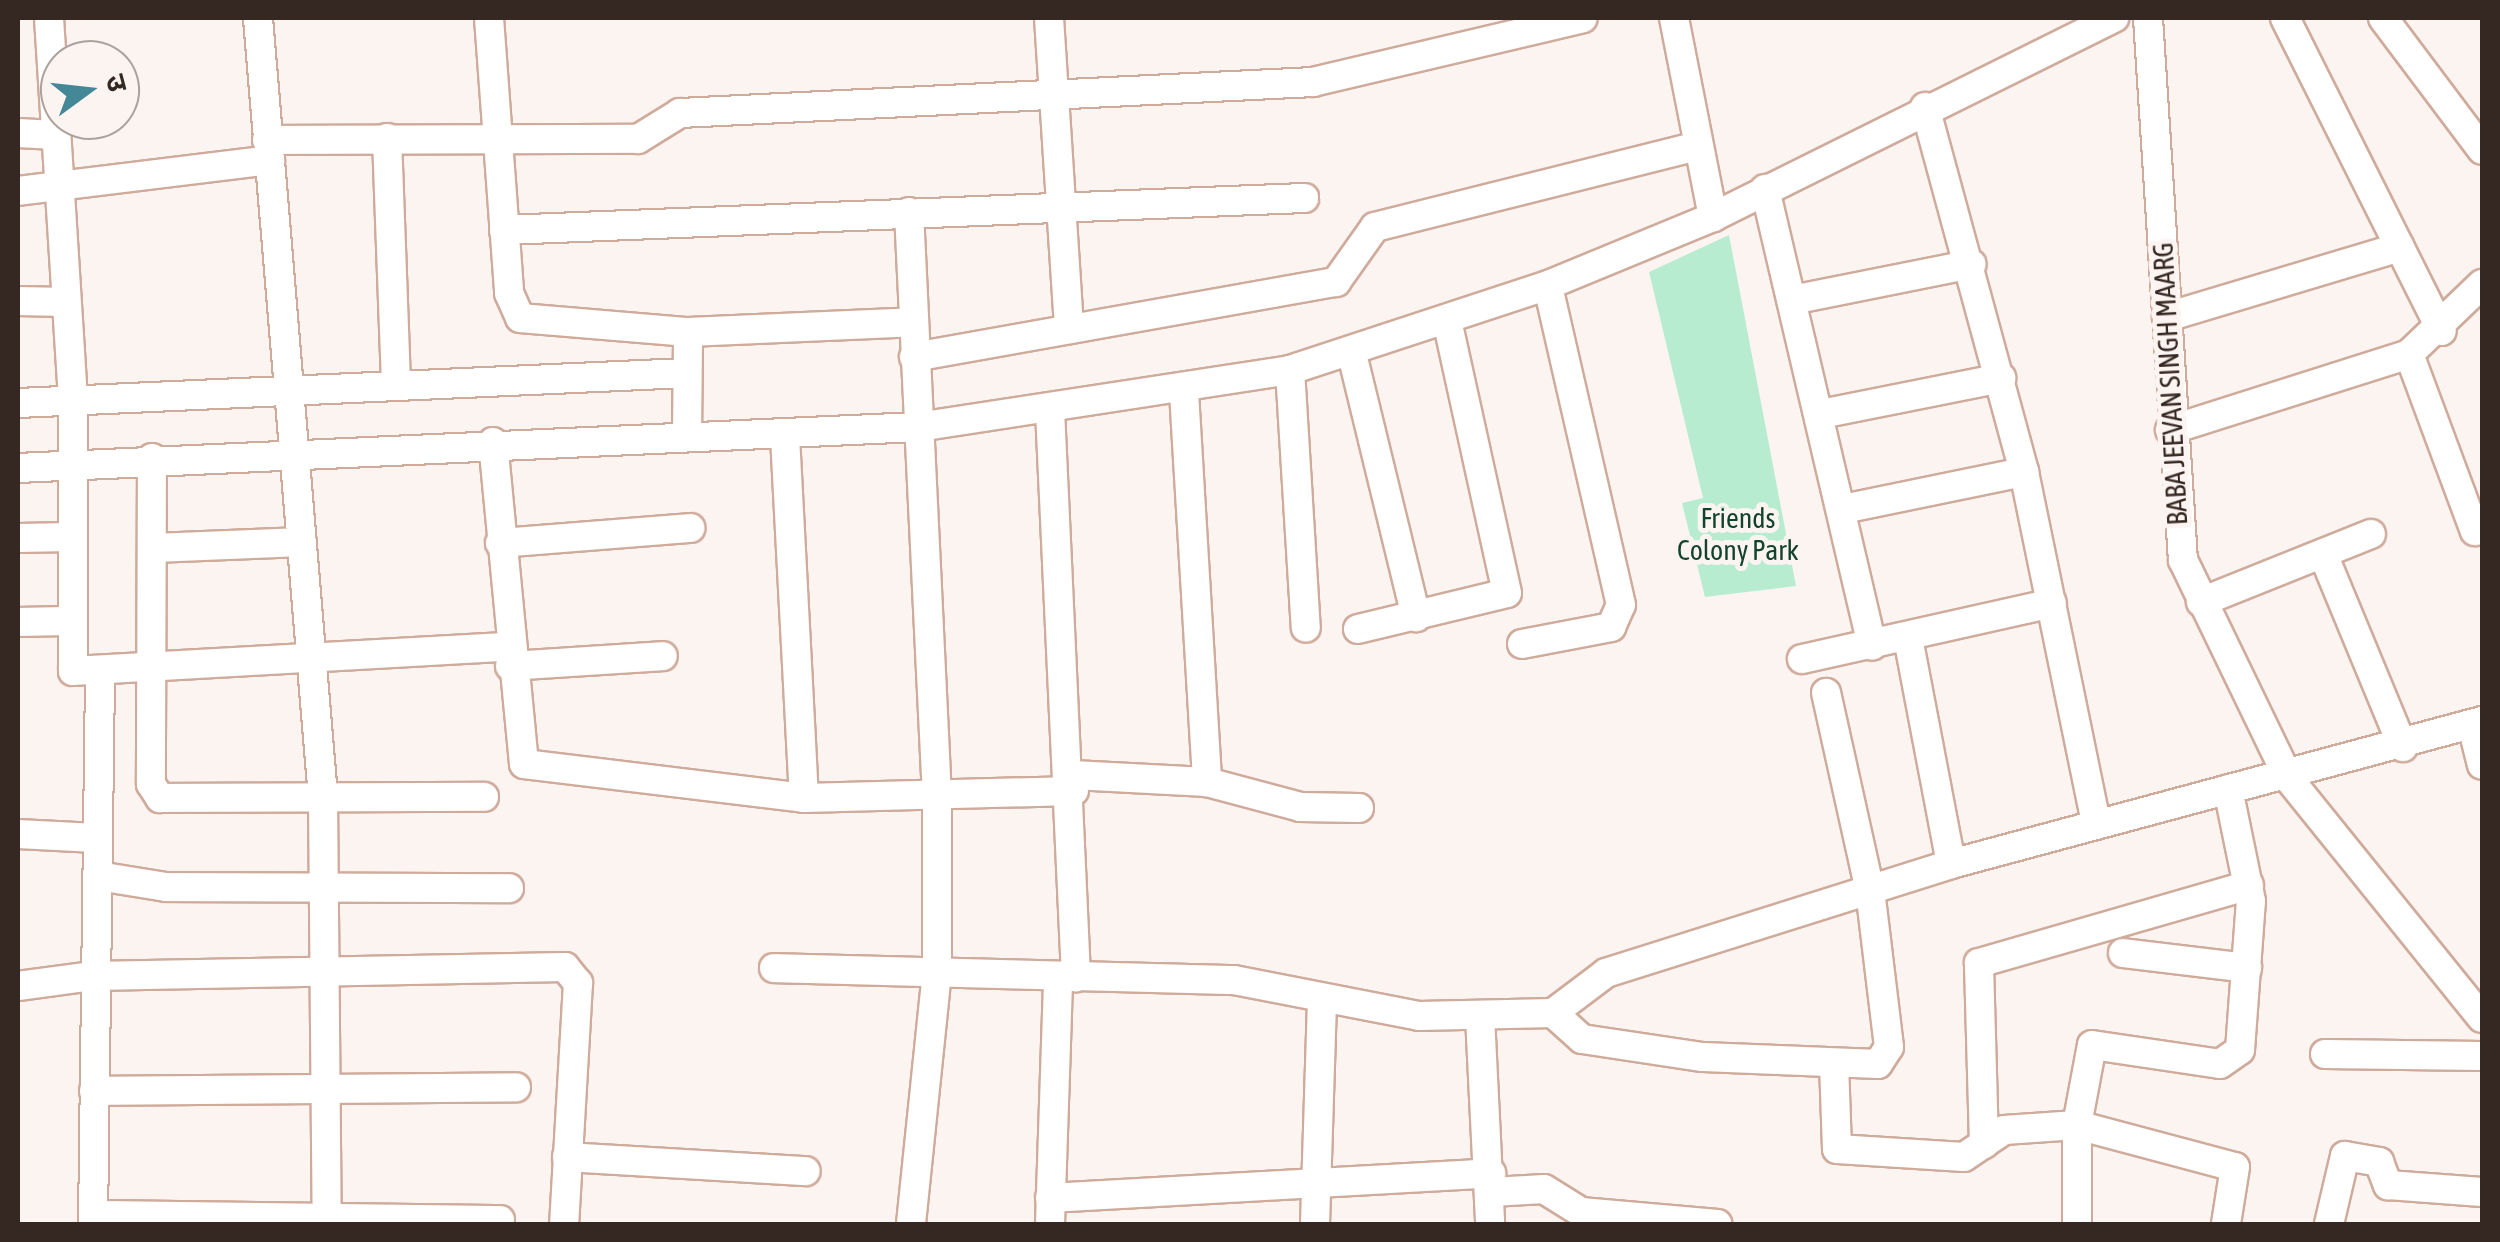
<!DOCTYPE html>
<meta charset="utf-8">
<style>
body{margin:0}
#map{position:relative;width:2500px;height:1242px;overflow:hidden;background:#fbf4f0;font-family:"Asap Condensed","Noto Sans Devanagari",sans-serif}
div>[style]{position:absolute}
.green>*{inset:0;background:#b8ecd1}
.roads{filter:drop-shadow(2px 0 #cfab9c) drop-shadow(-2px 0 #cfab9c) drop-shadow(0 2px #cfab9c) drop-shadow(0 -2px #cfab9c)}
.minor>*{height:28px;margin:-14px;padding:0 14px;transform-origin:14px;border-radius:14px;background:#fff}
span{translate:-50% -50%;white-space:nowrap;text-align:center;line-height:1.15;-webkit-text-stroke:10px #fbf4f0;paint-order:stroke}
.street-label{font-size:28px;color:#352721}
.park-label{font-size:28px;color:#13432f}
.frame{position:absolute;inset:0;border:20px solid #352721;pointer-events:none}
.north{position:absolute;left:40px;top:40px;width:100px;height:100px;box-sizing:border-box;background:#fbf4f0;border:2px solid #aca29d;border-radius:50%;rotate:75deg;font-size:28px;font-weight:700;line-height:40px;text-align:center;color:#352721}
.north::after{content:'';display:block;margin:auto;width:35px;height:45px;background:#448797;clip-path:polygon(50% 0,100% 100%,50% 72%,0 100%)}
</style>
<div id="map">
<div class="green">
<i style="clip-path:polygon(1729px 235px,1796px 586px,1705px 597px,1682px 503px,1703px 498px,1649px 272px)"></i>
</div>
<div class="roads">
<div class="minor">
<i style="left:49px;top:18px;width:383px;rotate:86.4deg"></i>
<i style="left:73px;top:400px;width:271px;rotate:90deg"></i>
<i style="left:73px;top:671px;width:436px;rotate:-3.2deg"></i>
<i style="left:258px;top:18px;width:782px;rotate:85.23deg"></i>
<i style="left:323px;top:797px;width:427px;rotate:89.5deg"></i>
<i style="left:489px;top:18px;width:276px;rotate:85.8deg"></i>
<i style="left:509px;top:293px;width:27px;rotate:66deg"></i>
<i style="left:520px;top:318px;width:169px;rotate:4.8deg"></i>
<i style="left:688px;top:332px;width:225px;rotate:-2.5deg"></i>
<i style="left:1049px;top:18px;width:312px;rotate:86.3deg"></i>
<i style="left:1674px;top:18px;width:203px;rotate:78.9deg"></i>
<i style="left:2148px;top:18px;width:543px;rotate:86.31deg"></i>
<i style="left:2183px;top:560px;width:243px;rotate:64.2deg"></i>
<i style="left:2289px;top:779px;width:307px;rotate:51.1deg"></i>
<i style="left:2285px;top:18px;width:350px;rotate:63.4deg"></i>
<i style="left:2383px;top:18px;width:165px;rotate:53.1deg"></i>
<i style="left:1925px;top:107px;width:378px;rotate:74.8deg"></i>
<i style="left:2024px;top:472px;width:358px;rotate:78.4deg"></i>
<i style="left:18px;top:133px;width:37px;rotate:3deg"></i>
<i style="left:387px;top:138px;width:248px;rotate:87.9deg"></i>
<i style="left:267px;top:140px;width:371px;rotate:-0.2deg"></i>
<i style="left:638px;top:139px;width:49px;rotate:-31.8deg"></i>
<i style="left:680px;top:113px;width:634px;rotate:-2.8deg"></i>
<i style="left:1313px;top:82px;width:277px;rotate:-13.3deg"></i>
<i style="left:1765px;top:189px;width:469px;rotate:76.8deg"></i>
<i style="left:18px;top:191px;width:254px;rotate:-7deg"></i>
<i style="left:909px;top:212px;width:587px;rotate:87.26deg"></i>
<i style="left:937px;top:798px;width:174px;rotate:90deg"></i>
<i style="left:937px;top:972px;width:253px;rotate:95.9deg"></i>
<i style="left:504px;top:230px;width:801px;rotate:-2.29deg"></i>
<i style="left:1797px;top:299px;width:178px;rotate:-11.3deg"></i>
<i style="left:18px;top:301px;width:48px;rotate:1.2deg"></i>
<i style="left:2167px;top:317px;width:243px;rotate:-16.7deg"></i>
<i style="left:1352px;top:354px;width:271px;rotate:76.3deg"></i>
<i style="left:2409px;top:354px;width:189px;rotate:69.6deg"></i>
<i style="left:914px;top:357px;width:429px;rotate:-10.1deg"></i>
<i style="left:1336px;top:282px;width:67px;rotate:-54.7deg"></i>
<i style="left:1375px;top:227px;width:333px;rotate:-14.1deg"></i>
<i style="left:1290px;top:370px;width:258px;rotate:86.5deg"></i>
<i style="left:1184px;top:392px;width:391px;rotate:86.6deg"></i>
<i style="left:18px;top:403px;width:670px;rotate:-2.57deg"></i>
<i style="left:1050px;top:410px;width:568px;rotate:87.37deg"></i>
<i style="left:1821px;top:414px;width:184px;rotate:-11.3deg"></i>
<i style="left:2170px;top:430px;width:251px;rotate:-17.6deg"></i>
<i style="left:2409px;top:354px;width:101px;rotate:-43.8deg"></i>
<i style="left:687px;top:436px;width:104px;rotate:-89.4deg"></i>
<i style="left:785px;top:436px;width:362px;rotate:87deg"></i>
<i style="left:493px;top:442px;width:323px;rotate:84.5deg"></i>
<i style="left:524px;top:764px;width:282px;rotate:6.9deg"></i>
<i style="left:804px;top:798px;width:270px;rotate:-1.5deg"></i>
<i style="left:152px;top:458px;width:326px;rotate:90.2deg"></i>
<i style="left:151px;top:784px;width:17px;rotate:57deg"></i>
<i style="left:160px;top:798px;width:324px;rotate:-0.2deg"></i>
<i style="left:18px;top:468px;width:901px;rotate:-2.61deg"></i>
<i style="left:918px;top:427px;width:376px;rotate:-8.7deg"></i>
<i style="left:1290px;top:370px;width:272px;rotate:-18.2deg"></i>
<i style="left:1548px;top:285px;width:178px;rotate:-22.4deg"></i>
<i style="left:1713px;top:217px;width:448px;rotate:-26.4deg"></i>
<i style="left:1843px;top:509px;width:185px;rotate:-11.6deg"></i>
<i style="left:18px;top:538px;width:53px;rotate:-1.1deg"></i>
<i style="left:500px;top:543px;width:191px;rotate:-4.5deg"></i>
<i style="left:154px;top:548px;width:148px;rotate:-2.3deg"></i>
<i style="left:2323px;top:554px;width:209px;rotate:67.5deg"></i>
<i style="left:2201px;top:602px;width:183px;rotate:-21.8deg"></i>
<i style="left:18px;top:622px;width:48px;rotate:-1.2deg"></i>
<i style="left:1358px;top:629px;width:153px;rotate:-13.6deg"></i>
<i style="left:1507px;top:593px;width:280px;rotate:-102.4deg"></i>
<i style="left:1908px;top:638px;width:230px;rotate:79.2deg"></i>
<i style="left:1522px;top:644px;width:91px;rotate:-10.8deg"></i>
<i style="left:1611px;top:627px;width:24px;rotate:-66deg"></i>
<i style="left:1621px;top:605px;width:328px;rotate:-102.9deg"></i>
<i style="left:1802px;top:659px;width:256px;rotate:-12.6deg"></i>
<i style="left:510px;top:666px;width:153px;rotate:-3.7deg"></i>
<i style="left:2472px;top:725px;width:41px;rotate:76deg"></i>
<i style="left:1073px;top:775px;width:134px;rotate:3deg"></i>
<i style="left:1207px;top:782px;width:96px;rotate:15deg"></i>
<i style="left:1300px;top:807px;width:59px;rotate:1deg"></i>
<i style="left:18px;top:834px;width:78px;rotate:2.9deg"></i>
<i style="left:98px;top:876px;width:69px;rotate:9.2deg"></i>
<i style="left:166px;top:887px;width:343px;rotate:0.2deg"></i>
<i style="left:2123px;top:953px;width:125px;rotate:6.9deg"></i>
<i style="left:774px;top:968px;width:460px;rotate:1.5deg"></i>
<i style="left:1234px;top:980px;width:188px;rotate:11deg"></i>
<i style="left:1419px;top:1016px;width:134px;rotate:-1.3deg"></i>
<i style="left:1553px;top:1013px;width:39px;rotate:42deg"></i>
<i style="left:1582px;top:1039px;width:122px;rotate:8.5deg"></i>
<i style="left:1703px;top:1057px;width:175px;rotate:2.3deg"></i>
<i style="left:1878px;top:1064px;width:20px;rotate:-57deg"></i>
<i style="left:1889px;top:1047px;width:157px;rotate:-96.9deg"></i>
<i style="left:1870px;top:891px;width:203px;rotate:-102.5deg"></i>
<i style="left:18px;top:986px;width:76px;rotate:-7.6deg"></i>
<i style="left:93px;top:976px;width:472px;rotate:-1.1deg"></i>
<i style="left:565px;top:967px;width:21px;rotate:51deg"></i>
<i style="left:578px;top:983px;width:241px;rotate:93.3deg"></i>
<i style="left:1553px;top:1013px;width:66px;rotate:-37deg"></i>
<i style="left:1606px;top:973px;width:362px;rotate:-17.5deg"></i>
<i style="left:1951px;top:864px;width:550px;rotate:-15.07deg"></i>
<i style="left:1480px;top:1016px;width:208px;rotate:87.2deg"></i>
<i style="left:2325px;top:1054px;width:157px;rotate:0.7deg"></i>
<i style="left:1834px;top:1063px;width:86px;rotate:88deg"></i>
<i style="left:1837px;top:1149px;width:127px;rotate:3.6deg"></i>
<i style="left:1964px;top:1157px;width:48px;rotate:-34deg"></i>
<i style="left:2004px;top:1130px;width:73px;rotate:-3.9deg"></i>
<i style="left:2077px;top:1125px;width:163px;rotate:14.9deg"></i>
<i style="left:2235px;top:1167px;width:58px;rotate:99deg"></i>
<i style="left:94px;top:1091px;width:422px;rotate:-0.5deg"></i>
<i style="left:1984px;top:1144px;width:181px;rotate:-91.6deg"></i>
<i style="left:1979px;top:963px;width:281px;rotate:-16.1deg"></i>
<i style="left:567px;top:1157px;width:239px;rotate:3.4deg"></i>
<i style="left:1492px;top:1192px;width:52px;rotate:-3.3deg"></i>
<i style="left:1544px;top:1189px;width:44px;rotate:31.9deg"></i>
<i style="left:1581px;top:1212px;width:137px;rotate:5deg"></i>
<i style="left:1050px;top:1198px;width:442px;rotate:-3.2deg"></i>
<i style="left:94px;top:1215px;width:406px;rotate:0.7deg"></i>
<i style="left:93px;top:1224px;width:552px;rotate:-89.27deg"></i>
<i style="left:1050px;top:1224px;width:247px;rotate:-88.1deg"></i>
<i style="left:1315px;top:1224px;width:224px;rotate:-88.2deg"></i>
<i style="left:2077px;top:1224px;width:99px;rotate:-90deg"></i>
<i style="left:2077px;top:1125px;width:81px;rotate:-79.4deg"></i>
<i style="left:2092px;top:1045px;width:129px;rotate:8.4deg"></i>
<i style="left:2220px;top:1064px;width:24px;rotate:-35deg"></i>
<i style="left:2240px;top:1050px;width:149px;rotate:-85.8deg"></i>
<i style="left:2251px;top:901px;width:114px;rotate:-101.6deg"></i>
<i style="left:2329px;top:1224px;width:70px;rotate:-76.8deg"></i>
<i style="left:2345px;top:1156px;width:35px;rotate:10deg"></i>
<i style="left:2379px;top:1162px;width:25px;rotate:69deg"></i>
<i style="left:2388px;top:1185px;width:94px;rotate:4.3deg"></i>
</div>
</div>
<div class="street-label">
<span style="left:2170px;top:384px;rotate:-93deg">BABA JEEVAN SINGH MAARG</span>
</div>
<div class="park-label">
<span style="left:1738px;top:534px">Friends<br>Colony Park</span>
</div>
<div class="frame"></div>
<div class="north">उ</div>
</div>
